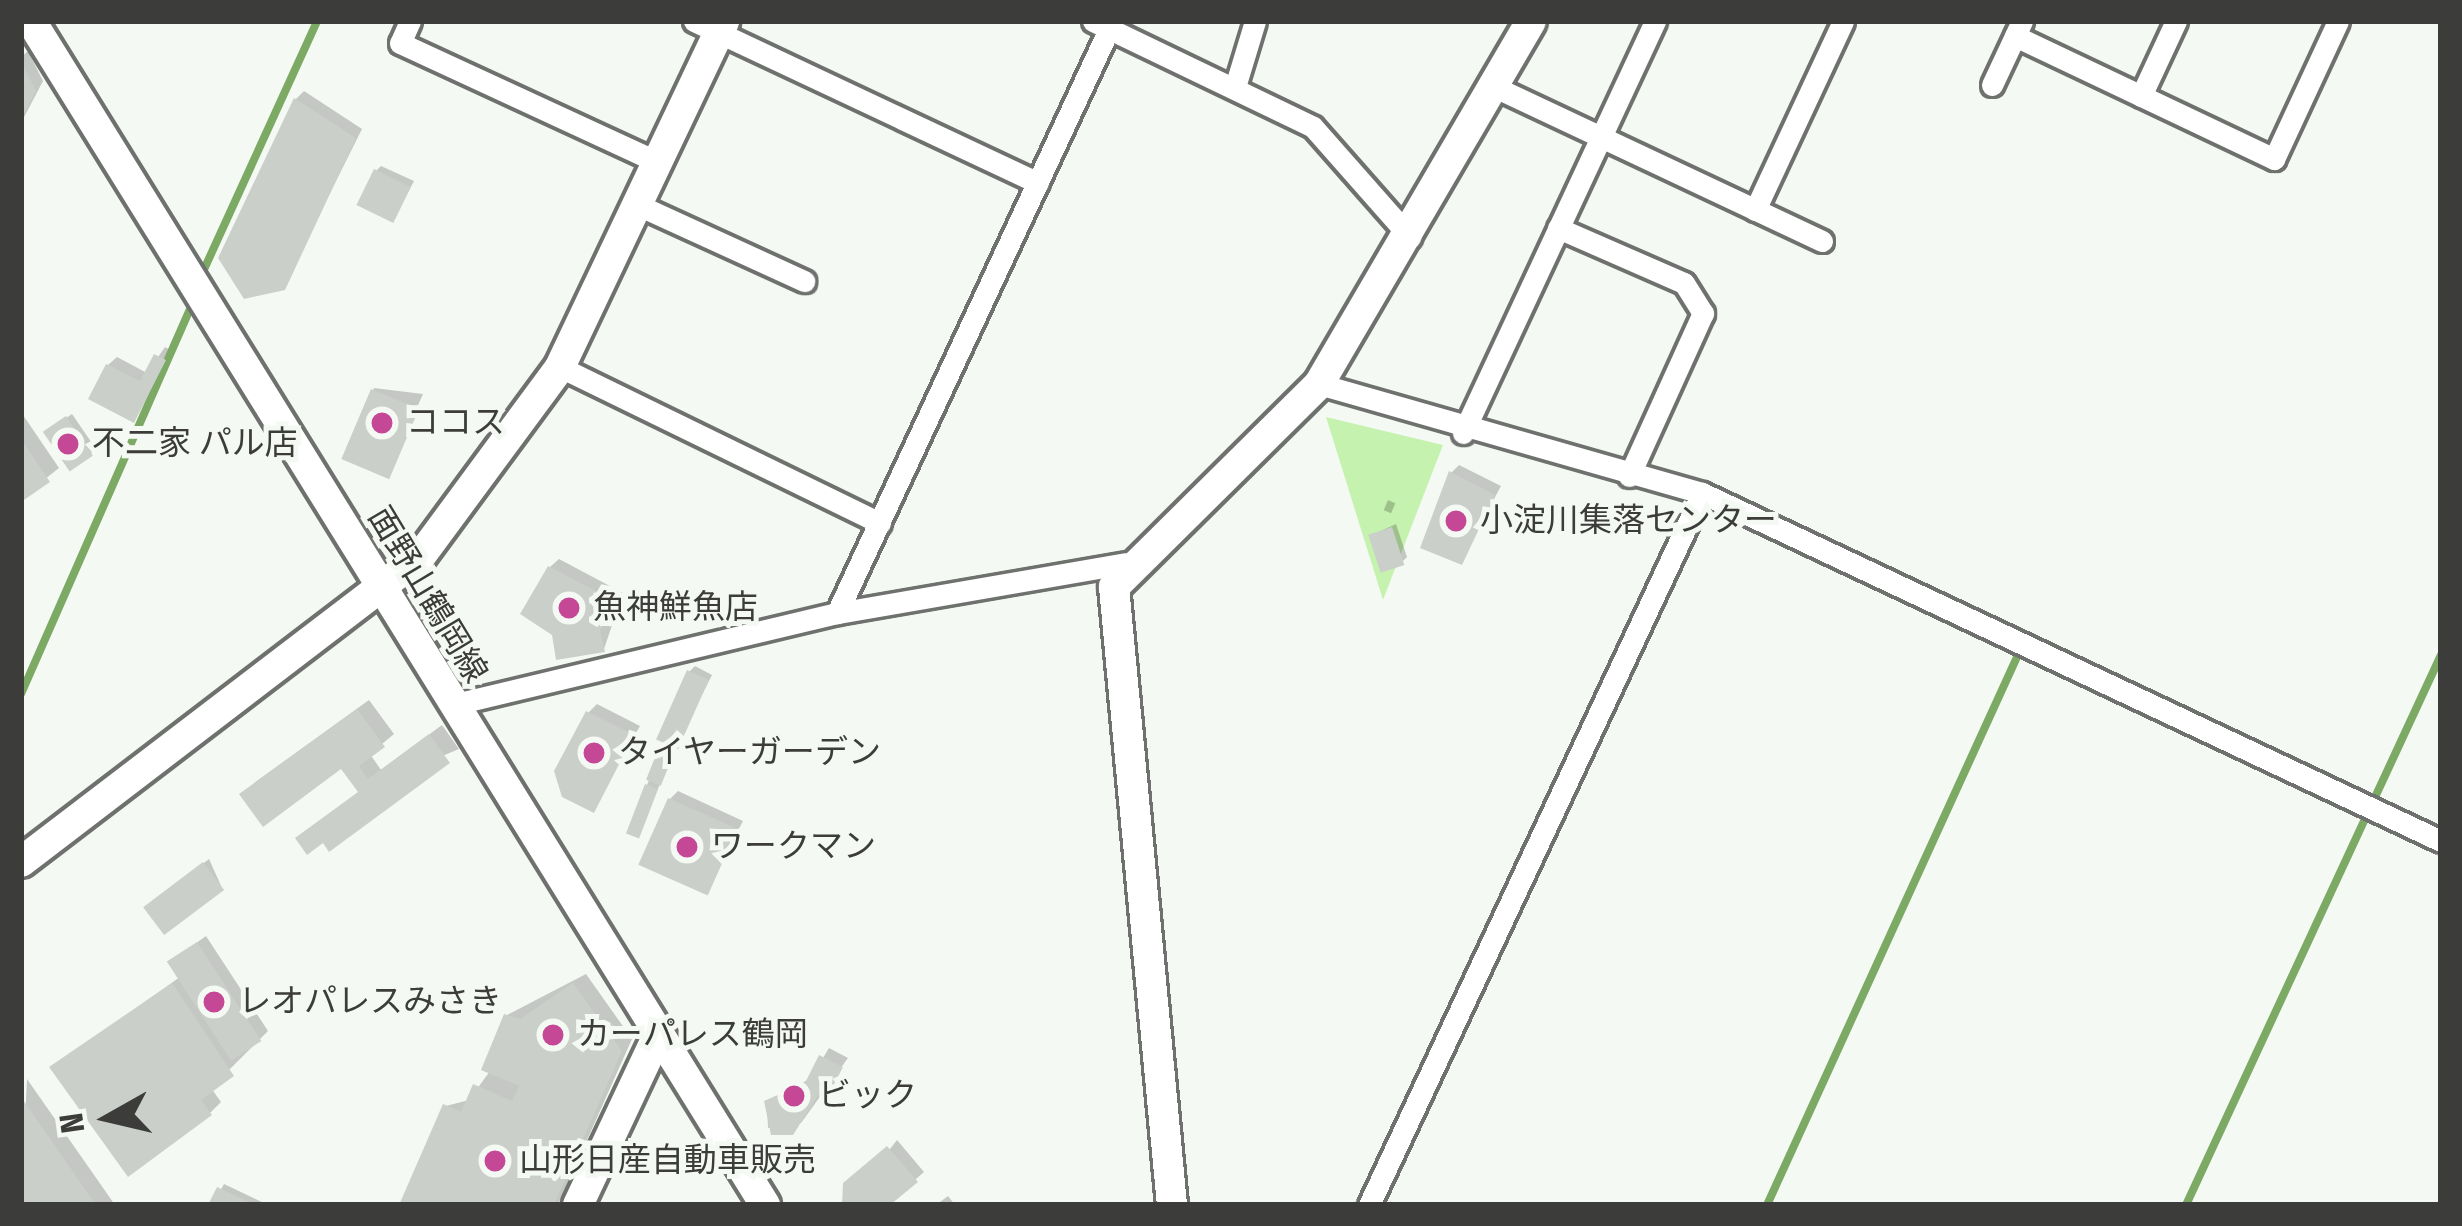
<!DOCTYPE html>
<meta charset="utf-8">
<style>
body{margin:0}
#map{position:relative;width:2462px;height:1226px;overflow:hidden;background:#f5f9f4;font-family:"Fira Sans Condensed","Noto Sans JP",sans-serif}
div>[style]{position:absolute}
.green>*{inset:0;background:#c6f2b0}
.shadow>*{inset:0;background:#0003;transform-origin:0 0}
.stream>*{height:8px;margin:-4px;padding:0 4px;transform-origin:4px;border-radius:4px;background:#7caa65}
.building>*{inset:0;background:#cbcfca;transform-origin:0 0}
.roads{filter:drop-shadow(3px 0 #6e716d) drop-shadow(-3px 0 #6e716d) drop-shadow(0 3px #6e716d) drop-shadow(0 -3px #6e716d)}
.street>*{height:21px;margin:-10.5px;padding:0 10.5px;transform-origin:10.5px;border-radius:10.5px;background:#fff}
.secondary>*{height:30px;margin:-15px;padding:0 15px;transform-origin:15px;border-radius:15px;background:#fff}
.dots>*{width:33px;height:33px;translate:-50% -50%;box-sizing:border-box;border:6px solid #f5f9f4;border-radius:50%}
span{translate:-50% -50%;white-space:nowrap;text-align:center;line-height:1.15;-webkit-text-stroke:10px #f5f9f4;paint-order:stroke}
.poi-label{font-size:33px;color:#3c3d3b}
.left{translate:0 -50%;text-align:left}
.street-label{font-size:33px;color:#3c3d3b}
.frame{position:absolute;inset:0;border:24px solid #3c3d3b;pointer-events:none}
.north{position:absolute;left:48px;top:1058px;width:120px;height:120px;-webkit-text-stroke:9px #f5f9f4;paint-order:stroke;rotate:262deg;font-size:33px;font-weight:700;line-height:48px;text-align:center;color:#3c3d3b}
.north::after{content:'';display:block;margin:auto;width:42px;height:54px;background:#3c3d3b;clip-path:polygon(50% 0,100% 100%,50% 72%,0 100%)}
</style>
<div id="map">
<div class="green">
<i style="clip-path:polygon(1326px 417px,1443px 445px,1383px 600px)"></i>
</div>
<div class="shadow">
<i style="clip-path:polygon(28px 51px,43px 81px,21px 123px,21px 57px)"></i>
<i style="clip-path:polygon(304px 91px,362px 129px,283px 287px,296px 99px)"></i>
<i style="clip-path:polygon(381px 166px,414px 181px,394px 219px,376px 171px)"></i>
<i style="clip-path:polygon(165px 347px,172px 351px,133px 419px,108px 365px,117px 357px,147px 373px)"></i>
<i style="clip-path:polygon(374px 388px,423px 394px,386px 477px,347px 459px)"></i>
<i style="clip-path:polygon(21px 412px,59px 468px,21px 498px)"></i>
<i style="clip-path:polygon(72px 414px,96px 449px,91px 454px,52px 428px)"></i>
<i style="clip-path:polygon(1459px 465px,1501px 486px,1461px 561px,1451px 473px)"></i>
<i style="left:1388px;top:500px;width:8px;height:11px;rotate:23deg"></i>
<i style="clip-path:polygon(1396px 524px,1407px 557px,1402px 562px,1372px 535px)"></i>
<i style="clip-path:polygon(559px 559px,623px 593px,604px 649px,550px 567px)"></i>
<i style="clip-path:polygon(695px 666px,712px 675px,676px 746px,690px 671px)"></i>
<i style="clip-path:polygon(369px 700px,394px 734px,370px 754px,381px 770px,442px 725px,459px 749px,361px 790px,342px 765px,254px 783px)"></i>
<i style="clip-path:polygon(597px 704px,640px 726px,593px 810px,588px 713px)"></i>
<i style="clip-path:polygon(661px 752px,673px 755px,637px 836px,647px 785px)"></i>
<i style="clip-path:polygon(678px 791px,743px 821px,706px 892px,670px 799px)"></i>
<i style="clip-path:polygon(209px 859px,222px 888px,152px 904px)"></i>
<i style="clip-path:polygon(206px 936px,268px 1031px,211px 1088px,221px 1102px,210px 1113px,53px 1067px,180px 977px,170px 962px)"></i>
<i style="clip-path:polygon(586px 974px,632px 1039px,558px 1205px,402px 1205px,446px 1106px,469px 1100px,490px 1071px,507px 1015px)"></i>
<i style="clip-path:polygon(829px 1048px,848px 1058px,801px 1123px,768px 1128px,767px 1103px,811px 1078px)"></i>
<i style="clip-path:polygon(27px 1079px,115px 1205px,21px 1205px)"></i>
<i style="clip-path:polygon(897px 1140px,924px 1172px,886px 1205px,846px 1205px)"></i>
<i style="clip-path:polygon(224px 1184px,266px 1204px,266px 1205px,212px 1205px)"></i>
<i style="clip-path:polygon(948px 1196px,955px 1205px,936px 1205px)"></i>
</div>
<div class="stream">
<i style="left:201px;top:276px;width:280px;rotate:-65.5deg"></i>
<i style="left:21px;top:694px;width:428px;rotate:-66.3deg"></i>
<i style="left:1767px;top:1205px;width:602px;rotate:-65.48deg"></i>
<i style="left:2186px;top:1205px;width:606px;rotate:-65.13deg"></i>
</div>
<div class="building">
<i style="clip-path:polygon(21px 61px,36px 91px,21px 120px)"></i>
<i style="clip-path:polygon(294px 98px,356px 138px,285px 290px,244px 299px,218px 258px)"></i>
<i style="left:374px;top:169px;width:41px;height:40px;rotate:26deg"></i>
<i style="clip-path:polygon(154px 354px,166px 360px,134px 423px,88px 399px,106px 364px,140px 381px)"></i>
<i style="left:371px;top:389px;width:52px;height:76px;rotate:23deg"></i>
<i style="left:66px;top:416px;width:48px;height:28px;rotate:56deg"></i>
<i style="clip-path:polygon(21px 439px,50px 482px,21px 502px)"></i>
<i style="clip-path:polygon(1449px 471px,1495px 495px,1462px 565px,1420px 548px)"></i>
<i style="left:1392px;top:527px;width:40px;height:25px;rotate:72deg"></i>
<i style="clip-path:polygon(548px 566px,617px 602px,600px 630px,605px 652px,556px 660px,552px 635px,520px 614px)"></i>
<i style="left:687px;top:670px;width:24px;height:76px;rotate:24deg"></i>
<i style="clip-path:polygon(357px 709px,385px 747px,359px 766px,368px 779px,429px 734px,450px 763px,329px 852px,323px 843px,307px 855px,295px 838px,358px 792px,341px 769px,263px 827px,239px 794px)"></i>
<i style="clip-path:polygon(586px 711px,634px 735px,594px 813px,562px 797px,554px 771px)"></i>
<i style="left:658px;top:750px;width:16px;height:32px;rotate:22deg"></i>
<i style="left:645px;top:784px;width:14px;height:53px;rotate:21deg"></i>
<i style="left:668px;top:798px;width:76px;height:73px;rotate:24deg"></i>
<i style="left:203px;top:862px;width:35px;height:75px;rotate:53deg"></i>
<i style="left:197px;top:942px;width:118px;height:36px;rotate:57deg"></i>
<i style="clip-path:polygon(172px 983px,234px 1076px,201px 1100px,212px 1115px,128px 1177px,49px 1067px)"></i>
<i style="clip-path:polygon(573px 983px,622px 1051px,554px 1205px,399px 1205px,443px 1104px,461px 1112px,473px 1084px,512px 1101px,519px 1086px,481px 1070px,504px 1014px,520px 1019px)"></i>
<i style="clip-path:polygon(819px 1055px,843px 1067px,828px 1096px,820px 1092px,793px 1135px,771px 1135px,764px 1101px,805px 1083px)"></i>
<i style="clip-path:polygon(21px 1097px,96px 1205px,21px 1205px)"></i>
<i style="clip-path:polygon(887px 1146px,918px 1182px,890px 1205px,842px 1205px,843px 1183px)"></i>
<i style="clip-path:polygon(217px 1187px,255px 1205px,208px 1205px)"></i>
</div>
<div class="roads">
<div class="street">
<i style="left:410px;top:21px;width:24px;rotate:114deg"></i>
<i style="left:400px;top:43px;width:284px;rotate:24.8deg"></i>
<i style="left:694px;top:21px;width:380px;rotate:25.2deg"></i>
<i style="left:1093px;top:21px;width:244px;rotate:25.7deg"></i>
<i style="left:1313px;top:127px;width:147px;rotate:48.6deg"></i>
<i style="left:2015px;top:36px;width:287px;rotate:25.4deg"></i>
<i style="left:2274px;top:159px;width:152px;rotate:-65.1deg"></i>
<i style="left:1992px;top:85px;width:71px;rotate:-64.9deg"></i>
<i style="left:1235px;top:87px;width:69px;rotate:-73.1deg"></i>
<i style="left:1499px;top:89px;width:357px;rotate:25.2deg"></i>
<i style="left:2141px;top:96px;width:83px;rotate:-65deg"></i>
<i style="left:638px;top:205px;width:183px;rotate:24.6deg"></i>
<i style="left:1755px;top:210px;width:208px;rotate:-65deg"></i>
<i style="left:1558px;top:228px;width:137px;rotate:23.6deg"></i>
<i style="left:1684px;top:283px;width:36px;rotate:58deg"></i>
<i style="left:1703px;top:313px;width:179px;rotate:114.4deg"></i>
<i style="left:560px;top:367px;width:356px;rotate:26deg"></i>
<i style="left:1319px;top:384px;width:398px;rotate:15.9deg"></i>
<i style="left:1702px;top:493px;width:817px;rotate:25.22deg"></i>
<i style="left:1463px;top:433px;width:455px;rotate:-65deg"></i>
<i style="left:837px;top:613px;width:644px;rotate:-65.03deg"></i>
<i style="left:451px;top:705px;width:397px;rotate:-13.4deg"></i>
<i style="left:837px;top:613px;width:293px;rotate:-9.8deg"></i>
<i style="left:1369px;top:1205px;width:786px;rotate:-64.93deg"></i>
</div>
<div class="secondary">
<i style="left:31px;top:21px;width:1393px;rotate:58.2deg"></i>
<i style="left:21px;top:862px;width:502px;rotate:-37.39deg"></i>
<i style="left:420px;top:557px;width:236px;rotate:-53.6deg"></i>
<i style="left:560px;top:367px;width:383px;rotate:-64.6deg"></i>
<i style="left:578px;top:1205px;width:190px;rotate:-64.8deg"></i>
<i style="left:1172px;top:1205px;width:621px;rotate:-95.36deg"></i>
<i style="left:1114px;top:587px;width:289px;rotate:-44.7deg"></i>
<i style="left:1319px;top:384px;width:420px;rotate:-59.7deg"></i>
</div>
</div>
<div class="dots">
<i style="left:382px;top:423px;background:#c54896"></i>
<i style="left:68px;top:444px;background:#c54896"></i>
<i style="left:1456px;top:521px;background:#c54896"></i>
<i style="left:569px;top:608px;background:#c54896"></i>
<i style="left:594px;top:753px;background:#c54896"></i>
<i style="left:687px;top:847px;background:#c54896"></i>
<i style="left:214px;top:1002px;background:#c54896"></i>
<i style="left:553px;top:1035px;background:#c54896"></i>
<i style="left:794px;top:1096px;background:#c54896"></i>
<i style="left:495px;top:1161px;background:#c54896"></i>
</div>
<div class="poi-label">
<span class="left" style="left:406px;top:423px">ココス</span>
<span class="left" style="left:92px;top:444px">不二家 パル店</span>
<span class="left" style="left:1480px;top:521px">小淀川集落センター</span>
<span class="left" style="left:593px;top:608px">魚神鮮魚店</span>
<span class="left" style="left:618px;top:753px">タイヤーガーデン</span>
<span class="left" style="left:711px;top:847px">ワークマン</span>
<span class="left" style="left:238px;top:1002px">レオパレスみさき</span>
<span class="left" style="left:577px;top:1035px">カーパレス鶴岡</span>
<span class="left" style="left:818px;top:1096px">ビック</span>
<span class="left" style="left:519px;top:1161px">山形日産自動車販売</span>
</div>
<div class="street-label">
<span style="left:427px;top:595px;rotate:59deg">面野山鶴岡線</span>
</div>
<div class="frame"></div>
<div class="north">N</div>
</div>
